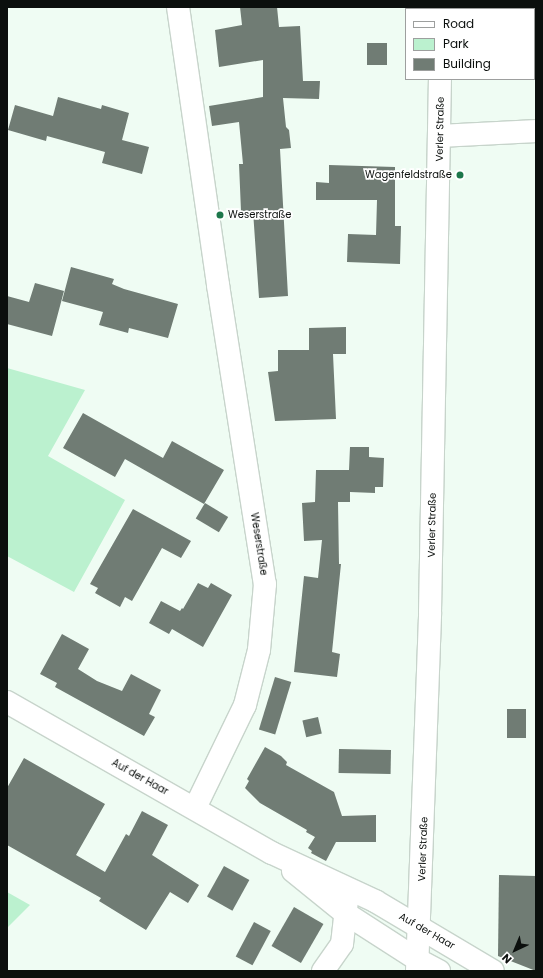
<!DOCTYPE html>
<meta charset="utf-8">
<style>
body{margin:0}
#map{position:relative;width:543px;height:978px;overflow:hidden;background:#effcf3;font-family:Poppins,sans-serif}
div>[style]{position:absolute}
.green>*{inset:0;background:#bbf1cf}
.building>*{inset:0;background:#707c74;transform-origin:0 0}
.roads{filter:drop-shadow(1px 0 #c7d4cb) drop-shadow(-1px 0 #c7d4cb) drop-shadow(0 1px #c7d4cb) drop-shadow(0 -1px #c7d4cb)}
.minor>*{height:22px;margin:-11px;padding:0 11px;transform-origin:11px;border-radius:11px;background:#fff}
.major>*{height:22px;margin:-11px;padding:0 11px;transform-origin:11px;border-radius:11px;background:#fff}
.dots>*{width:11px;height:11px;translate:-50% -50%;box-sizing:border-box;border:2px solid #fff;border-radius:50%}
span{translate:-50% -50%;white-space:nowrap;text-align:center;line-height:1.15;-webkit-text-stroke:3.5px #fff;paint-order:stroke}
.street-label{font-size:10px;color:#0b0f0d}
.poi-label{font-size:10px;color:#0b0f0d}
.right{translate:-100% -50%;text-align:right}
.left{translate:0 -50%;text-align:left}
.frame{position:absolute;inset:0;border:8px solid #0b0f0d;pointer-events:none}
.legend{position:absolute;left:405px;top:8px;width:130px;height:72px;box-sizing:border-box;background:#fff;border:1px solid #9d9f9e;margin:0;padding:5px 7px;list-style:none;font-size:12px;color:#0b0f0d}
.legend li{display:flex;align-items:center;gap:8px;height:20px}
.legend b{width:20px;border:1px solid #9d9f9e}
.north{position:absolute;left:495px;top:930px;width:40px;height:40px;-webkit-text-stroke:3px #fff;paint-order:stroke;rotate:224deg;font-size:11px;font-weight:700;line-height:16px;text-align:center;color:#0b0f0d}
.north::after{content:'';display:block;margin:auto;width:14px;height:18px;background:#0b0f0d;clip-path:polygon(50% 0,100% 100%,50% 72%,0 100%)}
</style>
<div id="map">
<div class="green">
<i style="clip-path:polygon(7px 368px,85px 390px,48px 456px,125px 500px,74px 592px,7px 556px)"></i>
<i style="clip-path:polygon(7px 892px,30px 905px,7px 928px)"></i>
</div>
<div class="building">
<i style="clip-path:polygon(240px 7px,277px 7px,279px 27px,300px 26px,303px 81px,320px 81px,319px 99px,283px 98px,286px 127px,289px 130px,291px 148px,280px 149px,288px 296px,259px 298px,253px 211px,241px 211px,239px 164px,243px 164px,239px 122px,212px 126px,209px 106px,263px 97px,263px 60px,219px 67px,215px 30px,242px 25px)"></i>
<i style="left:367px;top:43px;width:20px;height:22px"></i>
<i style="clip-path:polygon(58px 97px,101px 109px,102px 105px,129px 113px,122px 140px,149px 147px,142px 174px,102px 163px,105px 152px,47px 136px,46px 141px,8px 130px,15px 105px,53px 116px)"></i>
<i style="clip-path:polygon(329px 165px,395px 167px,395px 226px,401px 226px,400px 264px,347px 262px,348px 234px,376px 235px,377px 200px,316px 200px,316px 182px,329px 183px)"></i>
<i style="clip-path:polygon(71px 267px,114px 279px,112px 284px,124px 289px,178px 304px,168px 338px,129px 328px,128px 333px,99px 325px,103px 312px,62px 301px)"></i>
<i style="clip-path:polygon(35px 283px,64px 291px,52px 336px,7px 324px,7px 296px,29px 302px)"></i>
<i style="clip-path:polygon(346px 327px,346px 354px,333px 354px,336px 419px,275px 421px,268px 372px,278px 371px,278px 350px,309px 350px,309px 328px)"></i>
<i style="clip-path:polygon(83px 413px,163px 458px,172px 441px,224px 470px,204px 504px,125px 459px,115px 477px,63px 448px)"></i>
<i style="clip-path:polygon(350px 447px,369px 447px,369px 457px,384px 458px,383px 487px,375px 487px,375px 493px,350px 492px,350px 502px,338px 502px,339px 564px,341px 564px,332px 652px,340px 654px,337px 677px,294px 672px,304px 576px,318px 578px,322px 540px,304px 541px,302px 503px,315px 502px,316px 470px,349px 470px)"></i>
<i style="left:205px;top:503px;width:27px;height:18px;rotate:31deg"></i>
<i style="clip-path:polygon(133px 509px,191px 541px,181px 558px,162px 548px,132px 601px,125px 597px,120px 607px,95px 593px,98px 588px,90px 584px)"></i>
<i style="clip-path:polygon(198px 583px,208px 588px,211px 583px,232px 595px,203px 647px,172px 629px,169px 634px,149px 623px,161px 601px,180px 611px,182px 608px,183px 609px)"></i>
<i style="clip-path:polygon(62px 634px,89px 649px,78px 669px,97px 681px,122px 691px,131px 674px,161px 690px,149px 714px,155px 717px,144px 736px,55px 687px,57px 683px,40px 674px)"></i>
<i style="left:275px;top:677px;width:17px;height:55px;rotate:17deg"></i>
<i style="left:507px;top:709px;width:19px;height:29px"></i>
<i style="left:318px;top:717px;width:17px;height:16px;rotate:77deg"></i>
<i style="clip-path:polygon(265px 747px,281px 756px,287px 762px,286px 765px,334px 792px,342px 816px,376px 815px,376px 842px,336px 842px,326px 861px,311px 853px,312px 851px,308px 848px,315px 837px,306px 832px,307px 830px,260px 803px,245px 788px,249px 781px,247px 779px)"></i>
<i style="left:339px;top:749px;width:52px;height:24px;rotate:1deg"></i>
<i style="clip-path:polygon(24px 758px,105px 804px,76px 855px,105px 872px,126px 834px,129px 836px,142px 811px,168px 825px,152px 855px,199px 885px,188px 903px,170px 892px,146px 930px,99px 901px,101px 898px,7px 845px,7px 788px)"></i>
<i style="left:224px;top:866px;width:29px;height:35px;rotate:29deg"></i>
<i style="clip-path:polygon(499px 875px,536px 876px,536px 971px,498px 956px)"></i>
<i style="left:294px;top:907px;width:34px;height:45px;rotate:30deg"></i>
<i style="left:254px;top:922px;width:19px;height:39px;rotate:28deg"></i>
</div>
<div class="roads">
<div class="minor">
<i style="left:178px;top:7px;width:281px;rotate:81.8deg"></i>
<i style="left:218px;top:285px;width:303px;rotate:81.1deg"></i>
<i style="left:265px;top:584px;width:66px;rotate:95.2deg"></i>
<i style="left:259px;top:650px;width:57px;rotate:104.3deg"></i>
<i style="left:245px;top:705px;width:114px;rotate:115.9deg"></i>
<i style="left:440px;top:136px;width:96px;rotate:-3deg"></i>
<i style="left:7px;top:702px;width:305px;rotate:29.7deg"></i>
<i style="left:272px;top:853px;width:114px;rotate:25deg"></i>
<i style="left:375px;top:901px;width:137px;rotate:30.7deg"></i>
<i style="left:293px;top:871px;width:67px;rotate:38.9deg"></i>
<i style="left:345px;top:913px;width:87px;rotate:32.8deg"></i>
<i style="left:418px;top:960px;width:24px;rotate:28deg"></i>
<i style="left:323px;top:971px;width:33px;rotate:-55deg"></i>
<i style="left:342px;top:944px;width:44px;rotate:-83.5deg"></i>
</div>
<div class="major">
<i style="left:441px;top:9px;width:2px;rotate:-90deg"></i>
<i style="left:417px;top:971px;width:359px;rotate:-87.9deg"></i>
<i style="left:430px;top:612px;width:533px;rotate:-88.93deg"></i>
</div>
</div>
<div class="dots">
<i style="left:460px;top:175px;background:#1d774b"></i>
<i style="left:220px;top:215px;background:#1d774b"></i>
</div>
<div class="street-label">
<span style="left:440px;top:129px;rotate:-89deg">Verler Straße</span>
<span style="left:432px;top:525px;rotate:-89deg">Verler Straße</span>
<span style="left:259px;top:544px;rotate:81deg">Weserstraße</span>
<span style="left:140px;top:777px;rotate:29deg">Auf der Haar</span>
<span style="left:423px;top:849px;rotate:-88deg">Verler Straße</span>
<span style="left:427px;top:931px;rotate:30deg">Auf der Haar</span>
</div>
<div class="poi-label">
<span class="right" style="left:452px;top:175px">Wagenfeldstraße</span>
<span class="left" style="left:228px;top:215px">Weserstraße</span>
</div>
<div class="frame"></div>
<ul class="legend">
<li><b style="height:5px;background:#fff"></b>Road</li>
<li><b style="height:11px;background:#bbf1cf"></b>Park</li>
<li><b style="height:11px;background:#707c74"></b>Building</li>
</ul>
<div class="north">N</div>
</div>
